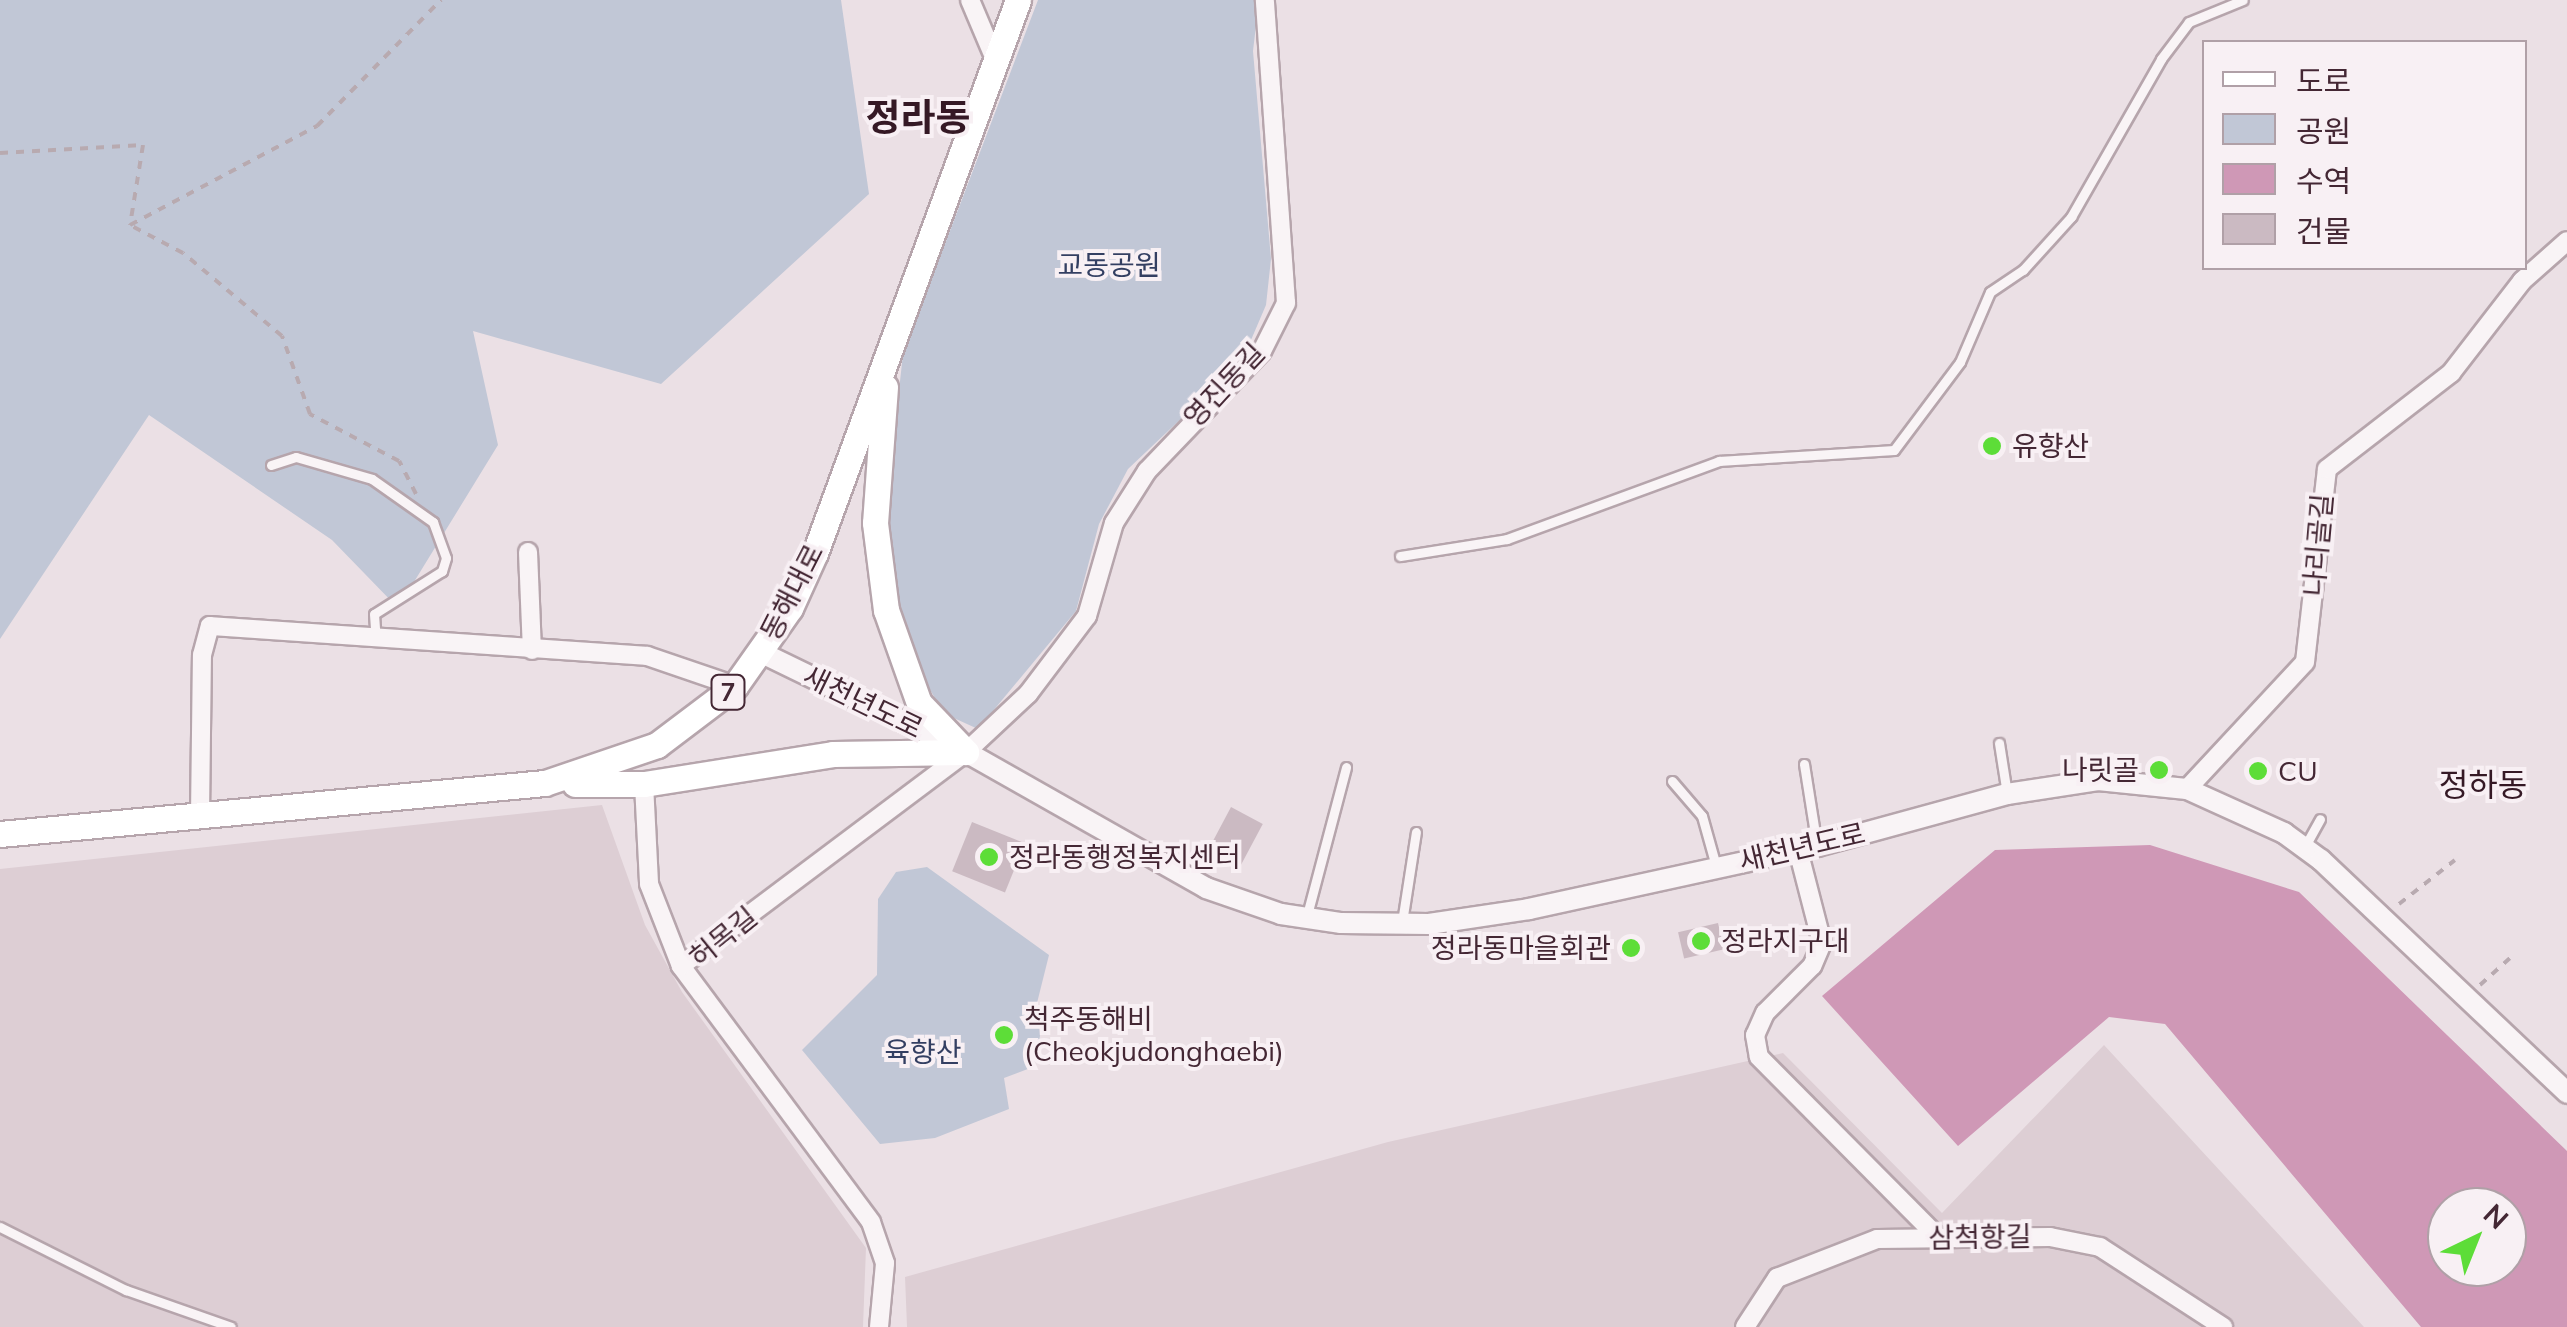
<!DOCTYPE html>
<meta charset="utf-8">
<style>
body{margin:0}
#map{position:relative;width:2567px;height:1327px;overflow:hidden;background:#ebe0e5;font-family:Mulish,"Noto Sans KR",sans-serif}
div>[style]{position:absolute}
.built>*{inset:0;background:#ddced4}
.green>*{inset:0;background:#c1c7d6}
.water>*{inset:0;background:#cf98b6}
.building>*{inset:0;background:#cbbac2;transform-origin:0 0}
.path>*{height:4px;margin-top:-2px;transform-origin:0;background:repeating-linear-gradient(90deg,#b8aab0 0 8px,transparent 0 16px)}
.roads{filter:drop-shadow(2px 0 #b6a5ac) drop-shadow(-2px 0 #b6a5ac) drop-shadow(0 2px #b6a5ac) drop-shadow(0 -2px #b6a5ac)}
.service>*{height:9px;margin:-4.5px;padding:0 4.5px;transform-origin:4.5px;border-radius:4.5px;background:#f9f4f6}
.minor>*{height:18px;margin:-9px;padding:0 9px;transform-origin:9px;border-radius:9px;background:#f9f4f6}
.tertiary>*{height:20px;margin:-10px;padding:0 10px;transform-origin:10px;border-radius:10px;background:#f9f4f6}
.primary>*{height:25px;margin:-12.5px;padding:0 12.5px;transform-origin:12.5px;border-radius:12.5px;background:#fff}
.dots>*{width:28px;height:28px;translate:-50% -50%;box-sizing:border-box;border:5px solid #f8f0f4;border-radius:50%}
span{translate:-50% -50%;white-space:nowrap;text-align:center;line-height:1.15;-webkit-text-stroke:8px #f8f0f4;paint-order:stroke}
.shield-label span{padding:2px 8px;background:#f8f0f4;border:2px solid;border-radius:8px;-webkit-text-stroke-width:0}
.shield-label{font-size:25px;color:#442734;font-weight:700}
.park-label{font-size:28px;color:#333f62}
.street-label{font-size:28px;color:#442734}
.poi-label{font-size:28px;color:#442734}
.left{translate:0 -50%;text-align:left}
.right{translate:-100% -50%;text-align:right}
.quarter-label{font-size:32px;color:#351925}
.district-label{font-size:38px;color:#351925;font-weight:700}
.legend{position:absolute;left:2202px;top:40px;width:325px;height:230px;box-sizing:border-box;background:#f8f0f4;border:2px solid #b0a0a7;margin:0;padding:12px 18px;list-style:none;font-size:30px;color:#442734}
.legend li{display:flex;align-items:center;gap:20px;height:50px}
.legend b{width:50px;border:2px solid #b0a0a7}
.north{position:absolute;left:2427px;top:1187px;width:100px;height:100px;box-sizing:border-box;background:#f8f0f4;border:2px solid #b0a0a7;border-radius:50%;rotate:43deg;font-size:28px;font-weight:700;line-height:40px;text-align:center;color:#442734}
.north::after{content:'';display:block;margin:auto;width:35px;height:45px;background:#5ddd38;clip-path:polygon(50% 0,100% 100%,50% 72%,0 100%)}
</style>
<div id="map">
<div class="built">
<i style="clip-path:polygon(602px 805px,645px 925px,682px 992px,866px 1248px,863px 1327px,0 1327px,0 869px)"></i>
<i style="clip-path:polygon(2104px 1045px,2364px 1327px,907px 1327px,905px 1277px,1388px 1142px,1783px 1053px,1942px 1213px)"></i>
</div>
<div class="green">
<i style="clip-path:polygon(0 0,841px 0,869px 194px,661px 384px,473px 331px,498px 445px,398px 608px,332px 540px,149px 415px,0 639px)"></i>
<i style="clip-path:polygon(1038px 0,1259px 0,1253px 51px,1271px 259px,1266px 305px,1242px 361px,1128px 469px,1099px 524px,1076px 611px,978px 729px,945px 714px,925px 682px,904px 628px,885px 517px,903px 354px)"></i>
<i style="clip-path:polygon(927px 867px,1049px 955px,1037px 1003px,1040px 1036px,1033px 1067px,1004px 1078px,1009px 1109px,935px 1138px,880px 1144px,802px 1050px,877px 975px,878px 899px,896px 872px)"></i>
</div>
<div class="water">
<i style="clip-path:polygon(evenodd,2150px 845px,2299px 892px,2567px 1151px,2567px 1327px,2421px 1327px,2165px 1024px,2109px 1017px,1958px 1146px,1822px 996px,1995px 850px,2150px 845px,2447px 1207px,2507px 1207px,2507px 1267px,2447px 1267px,2447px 1207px)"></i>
</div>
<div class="building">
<i style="left:1231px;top:807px;width:36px;height:48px;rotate:28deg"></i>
<i style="left:972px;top:822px;width:57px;height:53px;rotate:22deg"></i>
<i style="left:1718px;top:923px;width:27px;height:41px;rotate:77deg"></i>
</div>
<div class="path">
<i style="left:0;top:153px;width:143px;rotate:-3.2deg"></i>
<i style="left:143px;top:145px;width:81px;rotate:99.2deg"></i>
<i style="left:416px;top:494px;width:37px;rotate:-117deg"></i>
<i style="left:399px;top:461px;width:101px;rotate:-152.2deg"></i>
<i style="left:310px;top:414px;width:83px;rotate:-109.7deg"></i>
<i style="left:282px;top:336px;width:129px;rotate:-140deg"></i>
<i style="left:183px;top:253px;width:60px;rotate:-152.2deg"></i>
<i style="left:130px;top:225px;width:212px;rotate:-27.9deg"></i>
<i style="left:317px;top:126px;width:177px;rotate:-45.5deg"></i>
<i style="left:2399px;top:904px;width:71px;rotate:-38.2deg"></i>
<i style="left:2480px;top:985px;width:40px;rotate:-42deg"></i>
</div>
<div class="roads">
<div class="service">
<i style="left:271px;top:465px;width:26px;rotate:-18deg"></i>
<i style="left:296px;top:457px;width:79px;rotate:16.1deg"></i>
<i style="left:372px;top:479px;width:75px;rotate:35.2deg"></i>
<i style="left:433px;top:522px;width:38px;rotate:70deg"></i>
<i style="left:446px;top:558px;width:14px;rotate:107deg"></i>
<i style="left:442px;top:571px;width:80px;rotate:147.7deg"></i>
<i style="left:374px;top:614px;width:27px;rotate:86deg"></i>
<i style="left:1400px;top:556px;width:108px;rotate:-9deg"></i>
<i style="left:1507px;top:539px;width:226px;rotate:-20.2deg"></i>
<i style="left:1719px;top:461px;width:175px;rotate:-3.6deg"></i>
<i style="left:1894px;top:450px;width:110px;rotate:-53.1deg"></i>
<i style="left:1960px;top:362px;width:76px;rotate:-66.8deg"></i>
<i style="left:1990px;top:292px;width:40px;rotate:-34deg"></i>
<i style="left:2023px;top:270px;width:72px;rotate:-47.8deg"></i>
<i style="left:2071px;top:217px;width:182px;rotate:-60.3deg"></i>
<i style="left:2161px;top:59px;width:46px;rotate:-52.9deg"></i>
<i style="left:2189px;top:22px;width:58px;rotate:-22.2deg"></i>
<i style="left:1999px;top:743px;width:52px;rotate:81.1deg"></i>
<i style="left:1804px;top:764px;width:83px;rotate:81deg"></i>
<i style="left:1672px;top:781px;width:46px;rotate:49.4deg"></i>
<i style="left:1702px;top:816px;width:52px;rotate:74.4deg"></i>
<i style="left:2304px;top:848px;width:33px;rotate:-61deg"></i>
<i style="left:1307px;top:915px;width:153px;rotate:-75.2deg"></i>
<i style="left:1402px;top:922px;width:91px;rotate:-81.2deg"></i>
<i style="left:0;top:1227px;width:141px;rotate:26.6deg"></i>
<i style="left:126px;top:1290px;width:111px;rotate:19.4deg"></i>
</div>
<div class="minor">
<i style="left:970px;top:0;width:69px;rotate:67.1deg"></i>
<i style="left:528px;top:552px;width:98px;rotate:87.7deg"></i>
<i style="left:644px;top:784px;width:100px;rotate:87.1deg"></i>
<i style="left:649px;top:884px;width:88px;rotate:68.7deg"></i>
<i style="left:2187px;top:789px;width:173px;rotate:-47.1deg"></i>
<i style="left:2305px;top:662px;width:194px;rotate:-83.5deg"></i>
<i style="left:2327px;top:469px;width:157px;rotate:-37.7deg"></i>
<i style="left:2451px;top:373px;width:116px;rotate:-52.3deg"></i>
<i style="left:2522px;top:281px;width:60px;rotate:-41.6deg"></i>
<i style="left:200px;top:815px;width:160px;rotate:-89.3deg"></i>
<i style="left:202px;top:655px;width:30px;rotate:-75deg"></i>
<i style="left:210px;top:626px;width:438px;rotate:3.9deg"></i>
<i style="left:647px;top:656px;width:93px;rotate:18.8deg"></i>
<i style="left:1798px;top:850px;width:96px;rotate:75.5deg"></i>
<i style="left:1822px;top:943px;width:25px;rotate:113deg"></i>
<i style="left:1812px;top:966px;width:66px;rotate:135deg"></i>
<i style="left:1765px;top:1013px;width:24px;rotate:114deg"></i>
<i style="left:1755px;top:1035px;width:22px;rotate:80deg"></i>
<i style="left:1759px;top:1057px;width:255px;rotate:45.2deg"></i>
<i style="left:879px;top:1327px;width:64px;rotate:-84.6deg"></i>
<i style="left:885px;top:1263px;width:43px;rotate:-108.9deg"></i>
<i style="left:871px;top:1222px;width:319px;rotate:-126.6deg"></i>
<i style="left:681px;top:966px;width:356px;rotate:-36.9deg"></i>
<i style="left:966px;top:752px;width:85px;rotate:-43.1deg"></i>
<i style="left:1028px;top:694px;width:98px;rotate:-52.9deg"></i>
<i style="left:1087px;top:616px;width:97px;rotate:-73.8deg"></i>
<i style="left:1114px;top:523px;width:62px;rotate:-57.6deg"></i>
<i style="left:1147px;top:471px;width:166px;rotate:-46.2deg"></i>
<i style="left:1262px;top:351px;width:54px;rotate:-63.4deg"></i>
<i style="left:1286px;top:303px;width:304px;rotate:-94deg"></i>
<i style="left:1745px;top:1327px;width:59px;rotate:-56.9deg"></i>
<i style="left:1777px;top:1278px;width:107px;rotate:-21.3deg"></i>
<i style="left:1877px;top:1239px;width:173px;rotate:-0.7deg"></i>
<i style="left:2050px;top:1237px;width:51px;rotate:11.3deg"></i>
<i style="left:2100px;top:1247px;width:147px;rotate:33deg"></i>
</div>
<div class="tertiary">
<i style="left:760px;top:652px;width:229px;rotate:25.9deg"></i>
<i style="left:966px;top:752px;width:276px;rotate:29.5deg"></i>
<i style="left:1206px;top:888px;width:79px;rotate:19.1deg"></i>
<i style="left:1281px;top:914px;width:61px;rotate:8.5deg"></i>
<i style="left:1341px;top:923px;width:88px;rotate:0.7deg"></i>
<i style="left:1429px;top:924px;width:101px;rotate:-8.5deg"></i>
<i style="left:1529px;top:909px;width:295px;rotate:-12.3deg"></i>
<i style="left:1817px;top:846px;width:197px;rotate:-15.3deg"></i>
<i style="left:2007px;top:794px;width:92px;rotate:-8.7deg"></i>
<i style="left:2098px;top:780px;width:89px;rotate:5.8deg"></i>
<i style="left:2187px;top:789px;width:107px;rotate:24.4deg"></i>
<i style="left:2284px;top:833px;width:46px;rotate:36.1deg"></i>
<i style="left:2321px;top:860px;width:339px;rotate:43.4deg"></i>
</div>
<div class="primary">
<i style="left:885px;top:387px;width:136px;rotate:94.2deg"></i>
<i style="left:875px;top:523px;width:88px;rotate:82.8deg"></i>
<i style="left:886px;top:610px;width:99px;rotate:70.5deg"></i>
<i style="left:919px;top:703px;width:68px;rotate:46.2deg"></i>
<i style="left:575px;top:784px;width:69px"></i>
<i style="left:644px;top:784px;width:191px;rotate:-9deg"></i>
<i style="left:833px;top:754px;width:133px;rotate:-0.9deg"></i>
<i style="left:0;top:834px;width:547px;rotate:-5.35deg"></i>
<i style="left:545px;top:783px;width:118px;rotate:-18.7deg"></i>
<i style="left:657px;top:745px;width:98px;rotate:-37.1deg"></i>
<i style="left:735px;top:686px;width:95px;rotate:-54.8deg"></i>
<i style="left:790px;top:608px;width:60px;rotate:-65.6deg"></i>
<i style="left:815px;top:553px;width:589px;rotate:-69.84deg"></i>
</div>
</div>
<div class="dots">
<i style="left:1992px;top:446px;background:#5ddd38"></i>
<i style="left:2159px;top:770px;background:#5ddd38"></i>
<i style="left:2258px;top:771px;background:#5ddd38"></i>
<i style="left:989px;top:857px;background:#5ddd38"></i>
<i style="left:1701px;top:941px;background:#5ddd38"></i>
<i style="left:1631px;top:948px;background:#5ddd38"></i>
<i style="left:1004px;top:1035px;background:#5ddd38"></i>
</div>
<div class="shield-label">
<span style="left:728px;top:692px">7</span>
</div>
<div class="park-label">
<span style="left:1109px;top:265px">교동공원</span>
<span style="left:923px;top:1052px">육향산</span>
</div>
<div class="street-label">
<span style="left:1224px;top:385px;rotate:-47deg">영진동길</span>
<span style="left:2318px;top:545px;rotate:-85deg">나리골길</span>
<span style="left:792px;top:592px;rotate:-63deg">동해대로</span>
<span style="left:863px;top:702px;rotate:26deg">새천년도로</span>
<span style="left:1802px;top:847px;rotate:-13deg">새천년도로</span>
<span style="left:723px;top:937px;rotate:-39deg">허목길</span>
<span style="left:1980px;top:1237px;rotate:-1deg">삼척항길</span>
</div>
<div class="poi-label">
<span class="left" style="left:2012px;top:446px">유향산</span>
<span class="right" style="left:2139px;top:770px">나릿골</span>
<span class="left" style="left:2278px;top:771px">CU</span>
<span class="left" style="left:1009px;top:857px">정라동행정복지센터</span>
<span class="left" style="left:1721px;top:941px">정라지구대</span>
<span class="right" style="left:1611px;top:948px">정라동마을회관</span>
<span class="left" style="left:1024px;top:1035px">척주동해비<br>(Cheokjudonghaebi)</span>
</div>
<div class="quarter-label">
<span style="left:2483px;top:784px">정하동</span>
</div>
<div class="district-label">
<span style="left:918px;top:118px">정라동</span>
</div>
<ul class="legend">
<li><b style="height:12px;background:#fff"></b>도로</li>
<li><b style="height:28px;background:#c1c7d6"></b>공원</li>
<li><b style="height:28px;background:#cf98b6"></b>수역</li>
<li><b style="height:28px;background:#cbbac2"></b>건물</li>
</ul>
<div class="north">N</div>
</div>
